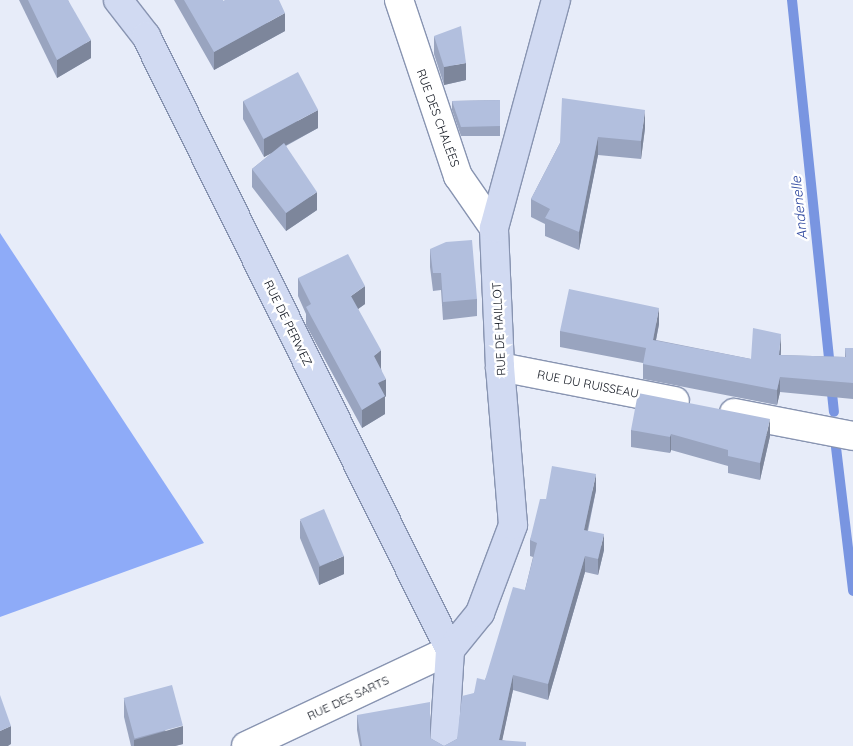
<!DOCTYPE html>
<meta charset="utf-8">
<style>
body{margin:0}
#map{position:relative;width:853px;height:746px;overflow:hidden;background:#e7ecf9;font-family:Quicksand,sans-serif}
div>[style]{position:absolute}
.forest>*{inset:0;background:#8eabf8}
.stream>*{height:10px;margin:-5px;padding:0 5px;transform-origin:5px;border-radius:5px;background:#7995e1}
.roads{filter:drop-shadow(1px 0 #8894b1) drop-shadow(-1px 0 #8894b1) drop-shadow(0 1px #8894b1) drop-shadow(0 -1px #8894b1)}
.street>*{height:28px;margin:-14px;padding:0 14px;transform-origin:14px;border-radius:14px;background:#fff}
.secondary>*{height:28px;margin:-14px;padding:0 14px;transform-origin:14px;border-radius:14px;background:#d1daf2}
.wall>*{inset:0;background:#99a4bf}
.shaded-wall>*{inset:0;background:#7d869b}
.building>*{inset:0;background:#b2bfde;transform-origin:0 0}
span{translate:-50% -50%;white-space:nowrap;text-align:center;line-height:1.15;-webkit-text-stroke:5px #fff;paint-order:stroke}
.street-label{font-size:12px;color:#0e131d}
.water-label{font-size:14px;color:#2e479f;font-style:italic}
</style>
<div id="map">
<div class="forest">
<i style="clip-path:polygon(0 233px,204px 543px,0 617px)"></i>
</div>
<div class="stream">
<i style="left:792px;top:0;width:372px;rotate:84.1deg"></i>
<i style="left:831px;top:384px;width:28px;rotate:84deg"></i>
<i style="left:835px;top:439px;width:153px;rotate:83.2deg"></i>
</div>
<div class="roads">
<div class="street">
<i style="left:399px;top:0;width:186px;rotate:71.5deg"></i>
<i style="left:458px;top:176px;width:63px;rotate:55.3deg"></i>
<i style="left:500px;top:367px;width:178px;rotate:11deg"></i>
<i style="left:734px;top:413px;width:121px;rotate:10.9deg"></i>
<i style="left:246px;top:746px;width:225px;rotate:-25.2deg"></i>
</div>
<div class="secondary">
<i style="left:118px;top:0;width:46px;rotate:52.1deg"></i>
<i style="left:146px;top:36px;width:685px;rotate:63.66deg"></i>
<i style="left:450px;top:650px;width:48px;rotate:-51deg"></i>
<i style="left:480px;top:613px;width:94px;rotate:-69.4deg"></i>
<i style="left:513px;top:525px;width:159px;rotate:-94.7deg"></i>
<i style="left:500px;top:367px;width:139px;rotate:-92.5deg"></i>
<i style="left:494px;top:228px;width:236px;rotate:-74.8deg"></i>
<i style="left:444px;top:746px;width:96px;rotate:-86.4deg"></i>
</div>
</div>
<div class="wall">
<i style="clip-path:polygon(19px 0,68px 0,91px 58px,57px 78px)"></i>
<i style="clip-path:polygon(174px 0,223px 0,223px 1px,285px 31px,214px 70px)"></i>
<i style="clip-path:polygon(434px 36px,466px 80px,444px 85px,434px 54px)"></i>
<i style="clip-path:polygon(500px 100px,500px 136px,461px 136px,452px 110px,452px 101px)"></i>
<i style="clip-path:polygon(243px 101px,318px 128px,286px 146px,317px 210px,286px 231px,252px 187px,252px 169px,272px 153px,264px 157px,243px 119px)"></i>
<i style="clip-path:polygon(645px 128px,641px 159px,598px 155px,579px 250px,545px 236px,545px 224px,531px 217px,531px 199px,560px 143px)"></i>
<i style="clip-path:polygon(430px 249px,477px 299px,477px 316px,443px 320px,441px 290px,433px 291px,430px 267px)"></i>
<i style="clip-path:polygon(298px 278px,365px 304px,358px 309px,381px 368px,386px 396px,385px 397px,385px 414px,362px 428px,306px 325px,306px 314px,298px 296px)"></i>
<i style="clip-path:polygon(659px 324px,656px 340px,751px 359px,781px 350px,781px 355px,845px 357px,845px 348px,853px 348px,853px 399px,780px 392px,777px 405px,643px 379px,643px 363px,560px 347px,560px 331px)"></i>
<i style="clip-path:polygon(631px 430px,770px 436px,760px 480px,728px 473px,728px 466px,671px 450px,670px 453px,631px 447px)"></i>
<i style="clip-path:polygon(596px 490px,588px 531px,604px 550px,598px 575px,585px 572px,548px 700px,513px 690px,502px 740px,526px 746px,360px 746px,357px 730px,357px 715px,430px 738px,444px 746px,457px 739px,474px 693px,485px 680px,525px 590px,533px 557px,530px 556px,530px 540px,546px 499px)"></i>
<i style="clip-path:polygon(300px 520px,344px 574px,319px 585px,300px 538px)"></i>
<i style="clip-path:polygon(124px 699px,183px 744px,175px 746px,131px 746px,124px 717px)"></i>
</div>
<div class="shaded-wall">
<i style="clip-path:polygon(285px 13px,285px 31px,214px 70px,214px 52px)"></i>
<i style="clip-path:polygon(91px 40px,91px 58px,57px 78px,57px 60px)"></i>
<i style="clip-path:polygon(466px 63px,466px 80px,444px 85px,444px 67px)"></i>
<i style="clip-path:polygon(318px 110px,318px 128px,264px 157px,264px 139px)"></i>
<i style="clip-path:polygon(645px 110px,645px 128px,641px 159px,641px 141px)"></i>
<i style="clip-path:polygon(598px 137px,598px 155px,579px 250px,579px 232px)"></i>
<i style="clip-path:polygon(317px 192px,317px 210px,286px 231px,286px 213px)"></i>
<i style="clip-path:polygon(365px 286px,365px 304px,351px 314px,351px 296px)"></i>
<i style="clip-path:polygon(659px 308px,659px 324px,653px 355px,653px 340px)"></i>
<i style="clip-path:polygon(781px 334px,781px 350px,779px 370px,779px 355px)"></i>
<i style="clip-path:polygon(381px 350px,381px 368px,374px 374px,374px 356px)"></i>
<i style="clip-path:polygon(780px 377px,780px 392px,777px 405px,777px 390px)"></i>
<i style="clip-path:polygon(386px 379px,386px 396px,385px 397px,385px 414px,362px 428px,362px 410px,378px 383px)"></i>
<i style="clip-path:polygon(770px 419px,770px 436px,760px 480px,760px 463px)"></i>
<i style="clip-path:polygon(671px 434px,671px 450px,670px 453px,670px 437px)"></i>
<i style="clip-path:polygon(596px 474px,596px 490px,584px 545px,584px 530px)"></i>
<i style="clip-path:polygon(604px 534px,604px 550px,598px 575px,598px 559px)"></i>
<i style="clip-path:polygon(344px 556px,344px 574px,319px 585px,319px 567px)"></i>
<i style="clip-path:polygon(585px 556px,585px 572px,548px 700px,548px 684px)"></i>
<i style="clip-path:polygon(513px 675px,513px 690px,501px 746px,499px 740px)"></i>
<i style="clip-path:polygon(11px 726px,11px 744px,8px 746px,0 746px,0 731px)"></i>
<i style="clip-path:polygon(183px 726px,183px 744px,175px 746px,134px 746px,134px 740px)"></i>
</div>
<div class="building">
<i style="clip-path:polygon(28px 0,68px 0,91px 40px,57px 60px)"></i>
<i style="clip-path:polygon(184px 0,223px 0,223px 1px,225px 0,279px 0,285px 13px,214px 52px)"></i>
<i style="clip-path:polygon(461px 26px,466px 63px,444px 67px,434px 36px)"></i>
<i style="left:298px;top:72px;width:43px;height:62px;rotate:62deg"></i>
<i style="clip-path:polygon(562px 98px,645px 110px,641px 141px,598px 137px,579px 232px,545px 218px,550px 209px,531px 199px,560px 143px)"></i>
<i style="clip-path:polygon(500px 100px,500px 126px,461px 127px,452px 101px)"></i>
<i style="clip-path:polygon(284px 143px,317px 192px,286px 213px,252px 169px)"></i>
<i style="clip-path:polygon(472px 240px,477px 299px,443px 302px,441px 273px,433px 273px,430px 249px,446px 242px)"></i>
<i style="clip-path:polygon(348px 254px,365px 286px,351px 296px,381px 350px,374px 356px,386px 379px,378px 383px,385px 396px,362px 410px,306px 307px,311px 304px,298px 278px)"></i>
<i style="clip-path:polygon(569px 289px,659px 308px,653px 340px,751px 359px,753px 328px,781px 334px,779px 355px,846px 357px,845px 348px,853px 348px,853px 383px,780px 377px,777px 390px,643px 364px,646px 348px,560px 331px)"></i>
<i style="clip-path:polygon(638px 393px,770px 419px,760px 463px,728px 456px,728px 450px,671px 434px,670px 437px,631px 430px)"></i>
<i style="clip-path:polygon(552px 466px,596px 474px,584px 530px,604px 534px,598px 559px,585px 556px,548px 684px,513px 675px,499px 740px,526px 742px,526px 746px,362px 746px,357px 715px,430px 702px,430px 738px,444px 746px,457px 739px,462px 696px,474px 693px,477px 678px,485px 680px,513px 587px,525px 590px,537px 543px,530px 540px,540px 499px,546px 499px)"></i>
<i style="left:324px;top:509px;width:51px;height:26px;rotate:67deg"></i>
<i style="left:172px;top:685px;width:42px;height:50px;rotate:75deg"></i>
<i style="clip-path:polygon(0 695px,11px 726px,0 731px)"></i>
</div>
<div class="street-label">
<span style="left:438px;top:118px;rotate:70deg">RUE DES CHALÉES</span>
<span style="left:288px;top:323px;rotate:64deg">RUE DE PERWEZ</span>
<span style="left:499px;top:329px;rotate:-93deg">RUE DE HAILLOT</span>
<span style="left:588px;top:384px;rotate:11deg">RUE DU RUISSEAU</span>
<span style="left:348px;top:698px;rotate:-25deg">RUE DES SARTS</span>
</div>
<div class="water-label">
<span style="left:799px;top:208px;rotate:-96deg">Andenelle</span>
</div>
</div>
